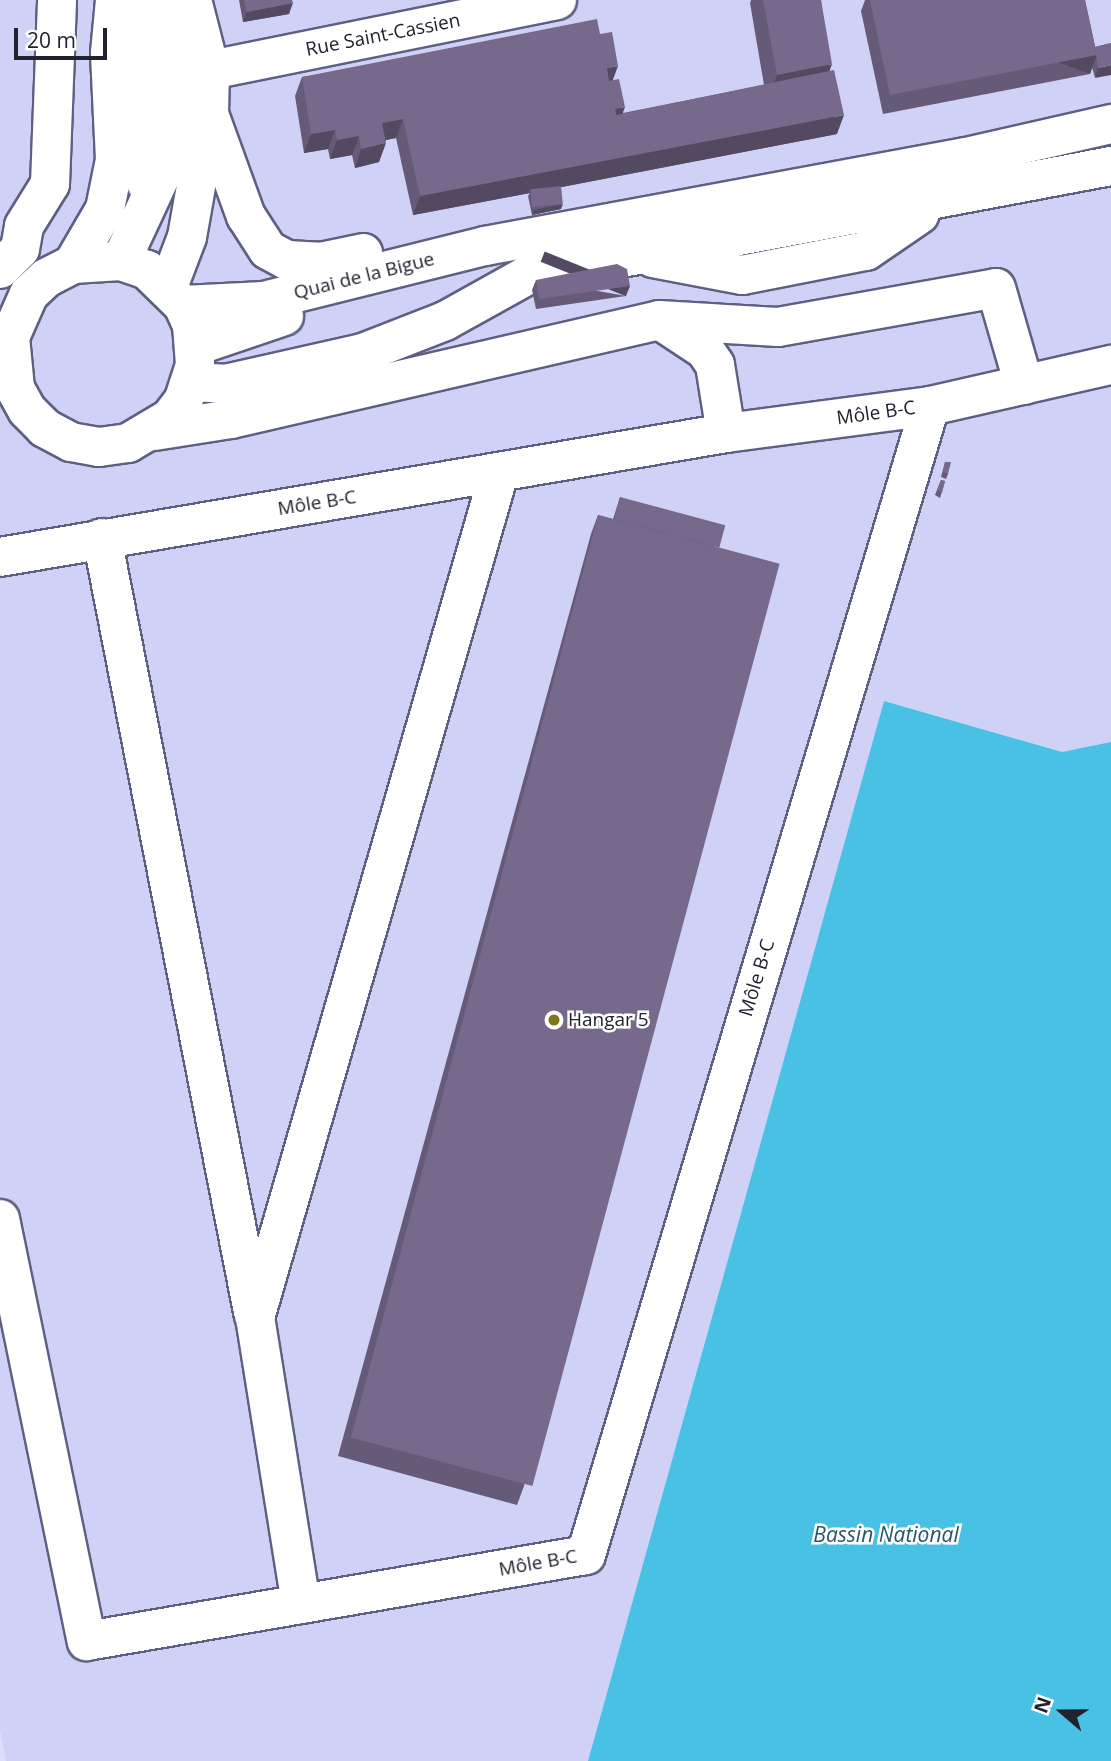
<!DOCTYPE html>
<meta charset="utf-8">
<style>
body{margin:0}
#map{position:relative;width:1111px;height:1761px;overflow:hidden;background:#dbdefd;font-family:"Open Sans",sans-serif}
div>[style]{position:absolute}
.built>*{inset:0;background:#cfd1f6}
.water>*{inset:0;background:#49c1e5}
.roads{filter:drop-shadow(2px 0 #5e6082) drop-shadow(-2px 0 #5e6082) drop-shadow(0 2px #5e6082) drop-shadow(0 -2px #5e6082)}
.minor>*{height:38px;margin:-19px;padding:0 19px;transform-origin:19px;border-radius:19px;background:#fff}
.wall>*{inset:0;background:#655a78}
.shaded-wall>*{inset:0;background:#534a61;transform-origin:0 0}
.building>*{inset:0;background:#76698b;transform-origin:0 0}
.dots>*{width:19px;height:19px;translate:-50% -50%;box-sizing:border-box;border:4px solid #fff;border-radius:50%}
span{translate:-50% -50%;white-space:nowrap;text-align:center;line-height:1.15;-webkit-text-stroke:5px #fff;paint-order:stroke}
.street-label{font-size:19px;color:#212230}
.poi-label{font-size:19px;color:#212230}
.left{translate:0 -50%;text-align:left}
.water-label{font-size:21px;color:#265767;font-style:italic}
.north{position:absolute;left:1027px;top:1677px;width:70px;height:70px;-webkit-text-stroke:5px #fff;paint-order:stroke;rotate:290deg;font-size:19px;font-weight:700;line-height:28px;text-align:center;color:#212230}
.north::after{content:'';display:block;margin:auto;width:24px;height:32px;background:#212230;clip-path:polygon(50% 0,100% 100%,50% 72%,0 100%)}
.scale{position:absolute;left:14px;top:28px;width:93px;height:32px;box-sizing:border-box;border:4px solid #212230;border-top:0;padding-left:9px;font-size:21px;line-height:24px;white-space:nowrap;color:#212230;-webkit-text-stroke:5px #fff;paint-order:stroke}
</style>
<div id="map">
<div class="built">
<i style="clip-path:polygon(0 0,1111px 0,1111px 742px,1062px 752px,884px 701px,588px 1761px,6px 1761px,0 1730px)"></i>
</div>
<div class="water">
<i style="clip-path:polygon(884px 701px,1062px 752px,1111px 742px,1111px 1761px,588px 1761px)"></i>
</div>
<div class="roads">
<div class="minor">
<i style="left:140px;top:0;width:183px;rotate:88.1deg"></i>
<i style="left:210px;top:70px;width:354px;rotate:-11.4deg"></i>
<i style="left:209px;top:114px;width:109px;rotate:70.1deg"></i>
<i style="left:246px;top:216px;width:40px;rotate:57.1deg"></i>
<i style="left:268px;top:250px;width:21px;rotate:28deg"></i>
<i style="left:287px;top:260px;width:33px;rotate:3deg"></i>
<i style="left:320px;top:262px;width:44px;rotate:-11.8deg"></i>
<i style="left:653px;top:258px;width:91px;rotate:10.8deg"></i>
<i style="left:742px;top:275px;width:126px;rotate:-11deg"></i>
<i style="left:866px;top:251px;width:65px;rotate:-34.4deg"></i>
<i style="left:121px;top:261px;width:99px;rotate:-65deg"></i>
<i style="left:163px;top:171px;width:37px;rotate:-76deg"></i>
<i style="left:172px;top:135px;width:35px;rotate:-83deg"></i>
<i style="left:176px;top:100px;width:100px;rotate:-94.6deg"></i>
<i style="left:73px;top:264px;width:64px;rotate:-59.8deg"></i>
<i style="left:105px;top:209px;width:50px;rotate:-78.5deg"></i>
<i style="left:115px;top:160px;width:107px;rotate:-92.7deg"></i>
<i style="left:110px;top:53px;width:53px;rotate:-84.6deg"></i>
<i style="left:0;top:269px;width:28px;rotate:-45deg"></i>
<i style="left:20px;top:249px;width:23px;rotate:-80deg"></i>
<i style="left:24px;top:226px;width:49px;rotate:-58.2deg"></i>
<i style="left:50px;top:184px;width:184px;rotate:-87.8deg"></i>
<i style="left:168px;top:287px;width:53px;rotate:-69.2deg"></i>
<i style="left:187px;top:237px;width:125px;rotate:-79.9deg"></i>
<i style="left:209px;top:114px;width:44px;rotate:-88.7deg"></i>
<i style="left:210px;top:70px;width:72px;rotate:-104.4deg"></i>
<i style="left:183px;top:305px;width:81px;rotate:-2.8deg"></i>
<i style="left:264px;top:301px;width:228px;rotate:-14deg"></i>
<i style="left:485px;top:246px;width:489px;rotate:-10.5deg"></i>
<i style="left:966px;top:157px;width:149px;rotate:-12.8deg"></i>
<i style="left:661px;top:321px;width:53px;rotate:33.4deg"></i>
<i style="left:705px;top:350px;width:18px;rotate:56deg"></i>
<i style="left:715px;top:365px;width:69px;rotate:80.8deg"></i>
<i style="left:196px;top:346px;width:93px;rotate:-18.8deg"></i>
<i style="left:0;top:347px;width:14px;rotate:-45deg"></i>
<i style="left:10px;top:337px;width:47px;rotate:-66.2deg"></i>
<i style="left:29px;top:294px;width:23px;rotate:-43deg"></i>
<i style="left:46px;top:278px;width:30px;rotate:-27deg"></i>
<i style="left:73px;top:264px;width:48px;rotate:-3.6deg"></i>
<i style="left:121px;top:261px;width:28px;rotate:19deg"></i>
<i style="left:147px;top:270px;width:50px;rotate:44.2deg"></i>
<i style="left:183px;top:305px;width:22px;rotate:66deg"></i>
<i style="left:192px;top:325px;width:40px;rotate:85.7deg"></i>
<i style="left:195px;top:365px;width:38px;rotate:108deg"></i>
<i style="left:183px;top:401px;width:21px;rotate:127deg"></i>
<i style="left:170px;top:418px;width:49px;rotate:149.2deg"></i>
<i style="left:128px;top:443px;width:29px;rotate:172deg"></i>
<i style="left:99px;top:447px;width:28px;rotate:-170deg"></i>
<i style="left:71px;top:442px;width:30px;rotate:-152deg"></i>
<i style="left:45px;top:428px;width:25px;rotate:-135deg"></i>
<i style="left:27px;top:410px;width:25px;rotate:-119deg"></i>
<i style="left:15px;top:388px;width:51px;rotate:-95.6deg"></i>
<i style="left:191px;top:382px;width:34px;rotate:3deg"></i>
<i style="left:225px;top:384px;width:141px;rotate:-12.7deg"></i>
<i style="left:363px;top:353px;width:88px;rotate:-21.3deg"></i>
<i style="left:445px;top:321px;width:93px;rotate:-29.1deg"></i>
<i style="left:526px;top:276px;width:595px;rotate:-10.65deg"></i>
<i style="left:154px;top:431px;width:78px;rotate:-8.9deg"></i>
<i style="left:231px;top:419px;width:439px;rotate:-13deg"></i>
<i style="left:659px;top:320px;width:119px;rotate:3.4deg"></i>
<i style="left:778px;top:327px;width:221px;rotate:-10.1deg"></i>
<i style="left:996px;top:288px;width:101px;rotate:73.9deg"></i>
<i style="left:102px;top:538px;width:789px;rotate:78.96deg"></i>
<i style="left:0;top:557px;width:737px;rotate:-9.69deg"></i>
<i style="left:726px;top:433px;width:206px;rotate:-7.5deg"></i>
<i style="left:930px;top:406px;width:186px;rotate:-12.8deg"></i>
<i style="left:0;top:1219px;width:431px;rotate:78.4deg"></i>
<i style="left:87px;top:1641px;width:506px;rotate:-9.78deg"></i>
<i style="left:586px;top:1555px;width:1199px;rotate:-73.33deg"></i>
<i style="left:301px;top:1604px;width:290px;rotate:-99.1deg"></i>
<i style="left:255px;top:1318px;width:880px;rotate:-73.89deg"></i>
</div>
</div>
<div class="wall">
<i style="clip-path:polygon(239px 0,292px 0,289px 14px,243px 22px)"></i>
<i style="clip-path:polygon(751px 0,821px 0,837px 134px,561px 187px,561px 209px,532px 215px,528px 196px,530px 193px,413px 215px,396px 138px,386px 140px,379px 162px,355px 168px,352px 155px,330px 159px,328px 149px,304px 153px,295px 96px,302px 77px,600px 34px,623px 113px,764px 85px,750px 3px)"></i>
<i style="clip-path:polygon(865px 0,1085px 0,1095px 47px,1111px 43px,1095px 78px,1092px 67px,1090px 74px,883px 114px,861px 11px)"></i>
<i style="clip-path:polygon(536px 280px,626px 296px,536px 309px,532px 290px)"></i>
<i style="clip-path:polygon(945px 462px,948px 474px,946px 479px,941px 477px)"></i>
<i style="clip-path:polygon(941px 480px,945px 481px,940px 498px,935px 495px)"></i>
<i style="clip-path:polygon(620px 497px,718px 548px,524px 1486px,517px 1505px,338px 1456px,591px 534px,598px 515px,613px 519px)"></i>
</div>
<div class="shaded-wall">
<i style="clip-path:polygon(293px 3px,289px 14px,243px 22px,247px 12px)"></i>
<i style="left:1097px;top:55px;width:20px;height:211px;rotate:110deg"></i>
<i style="clip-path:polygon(832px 64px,823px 90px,767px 101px,777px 75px)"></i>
<i style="clip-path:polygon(1111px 65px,1111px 75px,1095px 78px,1098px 68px)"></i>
<i style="clip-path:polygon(618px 66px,611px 85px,600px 87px,607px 68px)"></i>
<i style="clip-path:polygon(625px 107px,618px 126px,615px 109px)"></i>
<i style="clip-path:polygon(844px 115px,837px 134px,531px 193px,530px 191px,530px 193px,413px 215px,420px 196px)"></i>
<i style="clip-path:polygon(403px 119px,396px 138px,375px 142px,382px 123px)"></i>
<i style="clip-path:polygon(335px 130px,328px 149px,304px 153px,311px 134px)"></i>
<i style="clip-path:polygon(359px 136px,352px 155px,330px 159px,337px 140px)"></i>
<i style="clip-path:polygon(386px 143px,379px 162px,355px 168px,361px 149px)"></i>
<i style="clip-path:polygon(563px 204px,561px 209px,532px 215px,534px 210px)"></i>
<i style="left:630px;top:286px;width:11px;height:92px;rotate:112deg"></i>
</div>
<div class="building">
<i style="clip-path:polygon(244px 0,292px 0,293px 3px,247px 12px)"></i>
<i style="clip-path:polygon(763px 0,821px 0,832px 64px,777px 75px)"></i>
<i style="clip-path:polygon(870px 0,1085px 0,1097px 55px,890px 95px)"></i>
<i style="clip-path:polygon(597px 19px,600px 34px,612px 32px,618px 66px,607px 68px,609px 81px,619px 79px,625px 107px,615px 109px,616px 115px,834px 70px,844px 115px,420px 196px,403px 119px,382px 123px,386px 143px,361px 149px,359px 136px,337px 140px,335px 130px,311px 134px,302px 77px)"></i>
<i style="clip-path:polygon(1111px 43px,1111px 65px,1098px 68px,1095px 47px)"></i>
<i style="left:561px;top:186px;width:18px;height:31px;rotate:84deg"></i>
<i style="clip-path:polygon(617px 264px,627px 269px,630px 286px,539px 299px,536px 280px)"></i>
<i style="clip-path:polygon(945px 462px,951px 462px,948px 474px,943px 472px)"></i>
<i style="clip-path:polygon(941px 480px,945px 481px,942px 493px,937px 490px)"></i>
<i style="left:620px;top:497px;width:109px;height:23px;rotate:15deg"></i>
<i style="left:598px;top:515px;width:188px;height:955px;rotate:15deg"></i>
</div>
<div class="dots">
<i style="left:554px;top:1020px;background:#807518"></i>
</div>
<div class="street-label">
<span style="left:383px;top:35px;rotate:-11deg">Rue Saint-Cassien</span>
<span style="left:364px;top:276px;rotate:-14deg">Quai de la Bigue</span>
<span style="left:876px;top:413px;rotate:-8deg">Môle B-C</span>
<span style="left:317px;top:503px;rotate:-9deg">Môle B-C</span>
<span style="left:757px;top:978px;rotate:-73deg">Môle B-C</span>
<span style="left:538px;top:1563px;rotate:-10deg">Môle B-C</span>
</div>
<div class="poi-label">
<span class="left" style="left:568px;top:1020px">Hangar 5</span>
</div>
<div class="water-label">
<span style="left:886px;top:1534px">Bassin National</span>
</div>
<div class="north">N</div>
<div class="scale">20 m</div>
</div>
